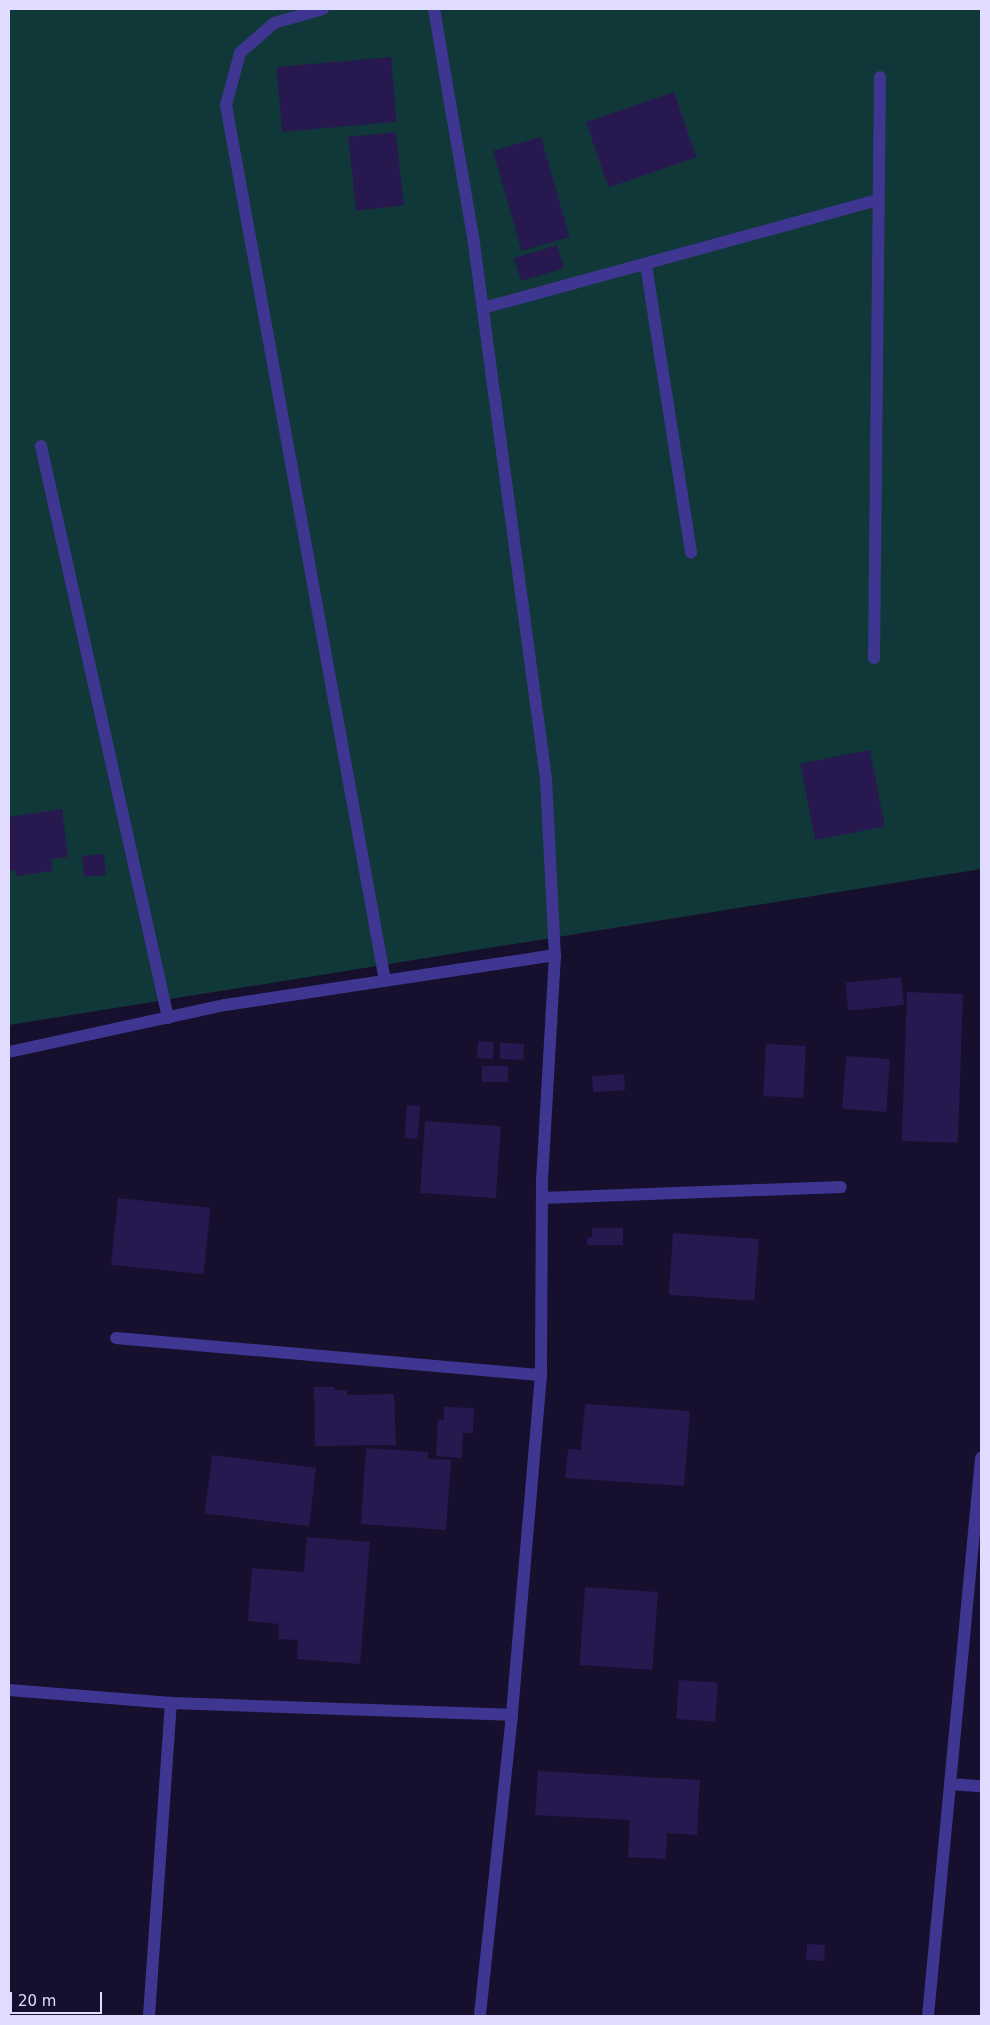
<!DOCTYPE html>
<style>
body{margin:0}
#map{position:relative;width:990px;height:2025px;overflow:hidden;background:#160f2e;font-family:"DejaVu Sans",sans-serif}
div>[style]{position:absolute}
.green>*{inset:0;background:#113838}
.building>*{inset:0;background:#271950;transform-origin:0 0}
.minor>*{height:12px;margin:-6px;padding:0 6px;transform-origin:6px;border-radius:6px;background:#3e3691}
span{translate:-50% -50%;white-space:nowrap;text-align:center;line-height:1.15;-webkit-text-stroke:5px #160f2e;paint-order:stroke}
.frame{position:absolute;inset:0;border:10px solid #e1dcff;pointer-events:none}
.scale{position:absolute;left:10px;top:1992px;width:92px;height:22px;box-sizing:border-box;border:2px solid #e1dcff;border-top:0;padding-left:6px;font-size:15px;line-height:18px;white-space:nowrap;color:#e1dcff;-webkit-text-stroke:4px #160f2e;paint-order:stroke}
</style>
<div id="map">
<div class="green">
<i style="clip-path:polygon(9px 9px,981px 9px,981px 869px,9px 1025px)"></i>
</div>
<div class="building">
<i style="left:391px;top:57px;width:65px;height:115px;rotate:85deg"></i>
<i style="left:674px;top:92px;width:69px;height:93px;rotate:71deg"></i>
<i style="left:396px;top:132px;width:74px;height:48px;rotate:84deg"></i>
<i style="left:541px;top:137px;width:104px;height:50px;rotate:74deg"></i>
<i style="left:557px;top:245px;width:24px;height:45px;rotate:73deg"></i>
<i style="left:870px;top:750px;width:78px;height:71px;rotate:79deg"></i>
<i style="clip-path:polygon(62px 809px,68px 857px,51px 859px,53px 871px,16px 876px,15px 870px,9px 871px,9px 817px)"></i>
<i style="left:104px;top:854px;width:21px;height:22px;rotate:85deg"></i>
<i style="left:901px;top:977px;width:28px;height:56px;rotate:84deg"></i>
<i style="left:907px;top:992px;width:56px;height:149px;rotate:2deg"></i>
<i style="left:478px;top:1041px;width:16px;height:17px;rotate:4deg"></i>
<i style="left:500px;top:1043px;width:24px;height:16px;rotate:2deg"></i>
<i style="left:766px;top:1044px;width:40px;height:52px;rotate:3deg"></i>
<i style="left:846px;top:1056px;width:44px;height:53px;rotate:4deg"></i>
<i style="left:482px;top:1066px;width:26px;height:16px"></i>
<i style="left:624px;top:1074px;width:16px;height:32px;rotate:86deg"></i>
<i style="left:407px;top:1105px;width:13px;height:33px;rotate:4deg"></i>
<i style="left:425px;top:1121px;width:76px;height:72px;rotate:4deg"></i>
<i style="left:118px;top:1198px;width:93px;height:67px;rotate:6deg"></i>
<i style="clip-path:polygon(592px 1228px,623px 1228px,623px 1245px,587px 1245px,587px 1238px,592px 1237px)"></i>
<i style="left:673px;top:1233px;width:86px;height:62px;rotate:4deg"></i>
<i style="clip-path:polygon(314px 1387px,334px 1387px,334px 1390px,347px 1390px,347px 1395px,394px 1394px,396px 1445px,315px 1446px)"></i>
<i style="clip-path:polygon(585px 1404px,690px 1411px,684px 1486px,565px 1478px,568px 1449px,581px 1450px)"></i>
<i style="clip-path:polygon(444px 1407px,474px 1408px,473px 1433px,463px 1433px,462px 1458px,436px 1456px,438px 1420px,444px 1420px)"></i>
<i style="clip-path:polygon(366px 1448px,428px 1452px,428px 1459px,451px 1460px,446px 1530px,361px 1524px)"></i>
<i style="left:212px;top:1455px;width:105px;height:59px;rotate:7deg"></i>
<i style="clip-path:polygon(307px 1537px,370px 1542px,360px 1664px,297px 1659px,298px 1640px,278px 1639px,279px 1624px,248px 1621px,252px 1568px,304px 1572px)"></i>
<i style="left:585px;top:1587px;width:73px;height:78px;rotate:4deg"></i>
<i style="left:679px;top:1680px;width:39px;height:39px;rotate:4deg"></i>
<i style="clip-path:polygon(538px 1771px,700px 1780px,697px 1835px,667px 1833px,666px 1859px,628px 1857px,630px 1820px,535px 1815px)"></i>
<i style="left:807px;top:1944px;width:18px;height:16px;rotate:3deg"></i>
</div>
<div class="minor">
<i style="left:323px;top:9px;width:51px;rotate:164.1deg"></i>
<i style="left:274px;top:23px;width:45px;rotate:138.6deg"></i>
<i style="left:240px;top:53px;width:54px;rotate:105.1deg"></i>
<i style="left:226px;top:105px;width:890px;rotate:79.71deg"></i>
<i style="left:434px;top:9px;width:230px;rotate:80.3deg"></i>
<i style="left:473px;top:236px;width:548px;rotate:82.34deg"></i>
<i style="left:546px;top:779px;width:176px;rotate:87.1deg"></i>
<i style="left:555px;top:955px;width:225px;rotate:93.3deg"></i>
<i style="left:542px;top:1180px;width:195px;rotate:90.3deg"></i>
<i style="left:541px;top:1375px;width:341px;rotate:94.9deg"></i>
<i style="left:512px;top:1715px;width:303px;rotate:96.1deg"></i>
<i style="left:646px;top:265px;width:291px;rotate:81.1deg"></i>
<i style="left:483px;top:308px;width:410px;rotate:-15.3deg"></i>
<i style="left:41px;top:446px;width:586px;rotate:77.48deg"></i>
<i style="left:874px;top:658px;width:581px;rotate:-89.41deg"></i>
<i style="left:9px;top:1052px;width:221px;rotate:-12.3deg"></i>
<i style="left:225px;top:1005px;width:334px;rotate:-8.6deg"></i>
<i style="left:542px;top:1198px;width:299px;rotate:-2.1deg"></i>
<i style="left:116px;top:1338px;width:427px;rotate:5deg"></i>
<i style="left:9px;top:1690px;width:163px;rotate:4.6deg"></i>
<i style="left:171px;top:1703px;width:341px;rotate:2deg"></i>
<i style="left:950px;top:1784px;width:31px;rotate:4deg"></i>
<i style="left:149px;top:2016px;width:314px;rotate:-86deg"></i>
<i style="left:928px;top:2016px;width:561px;rotate:-84.57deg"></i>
</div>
<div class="frame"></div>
<div class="scale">20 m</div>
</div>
